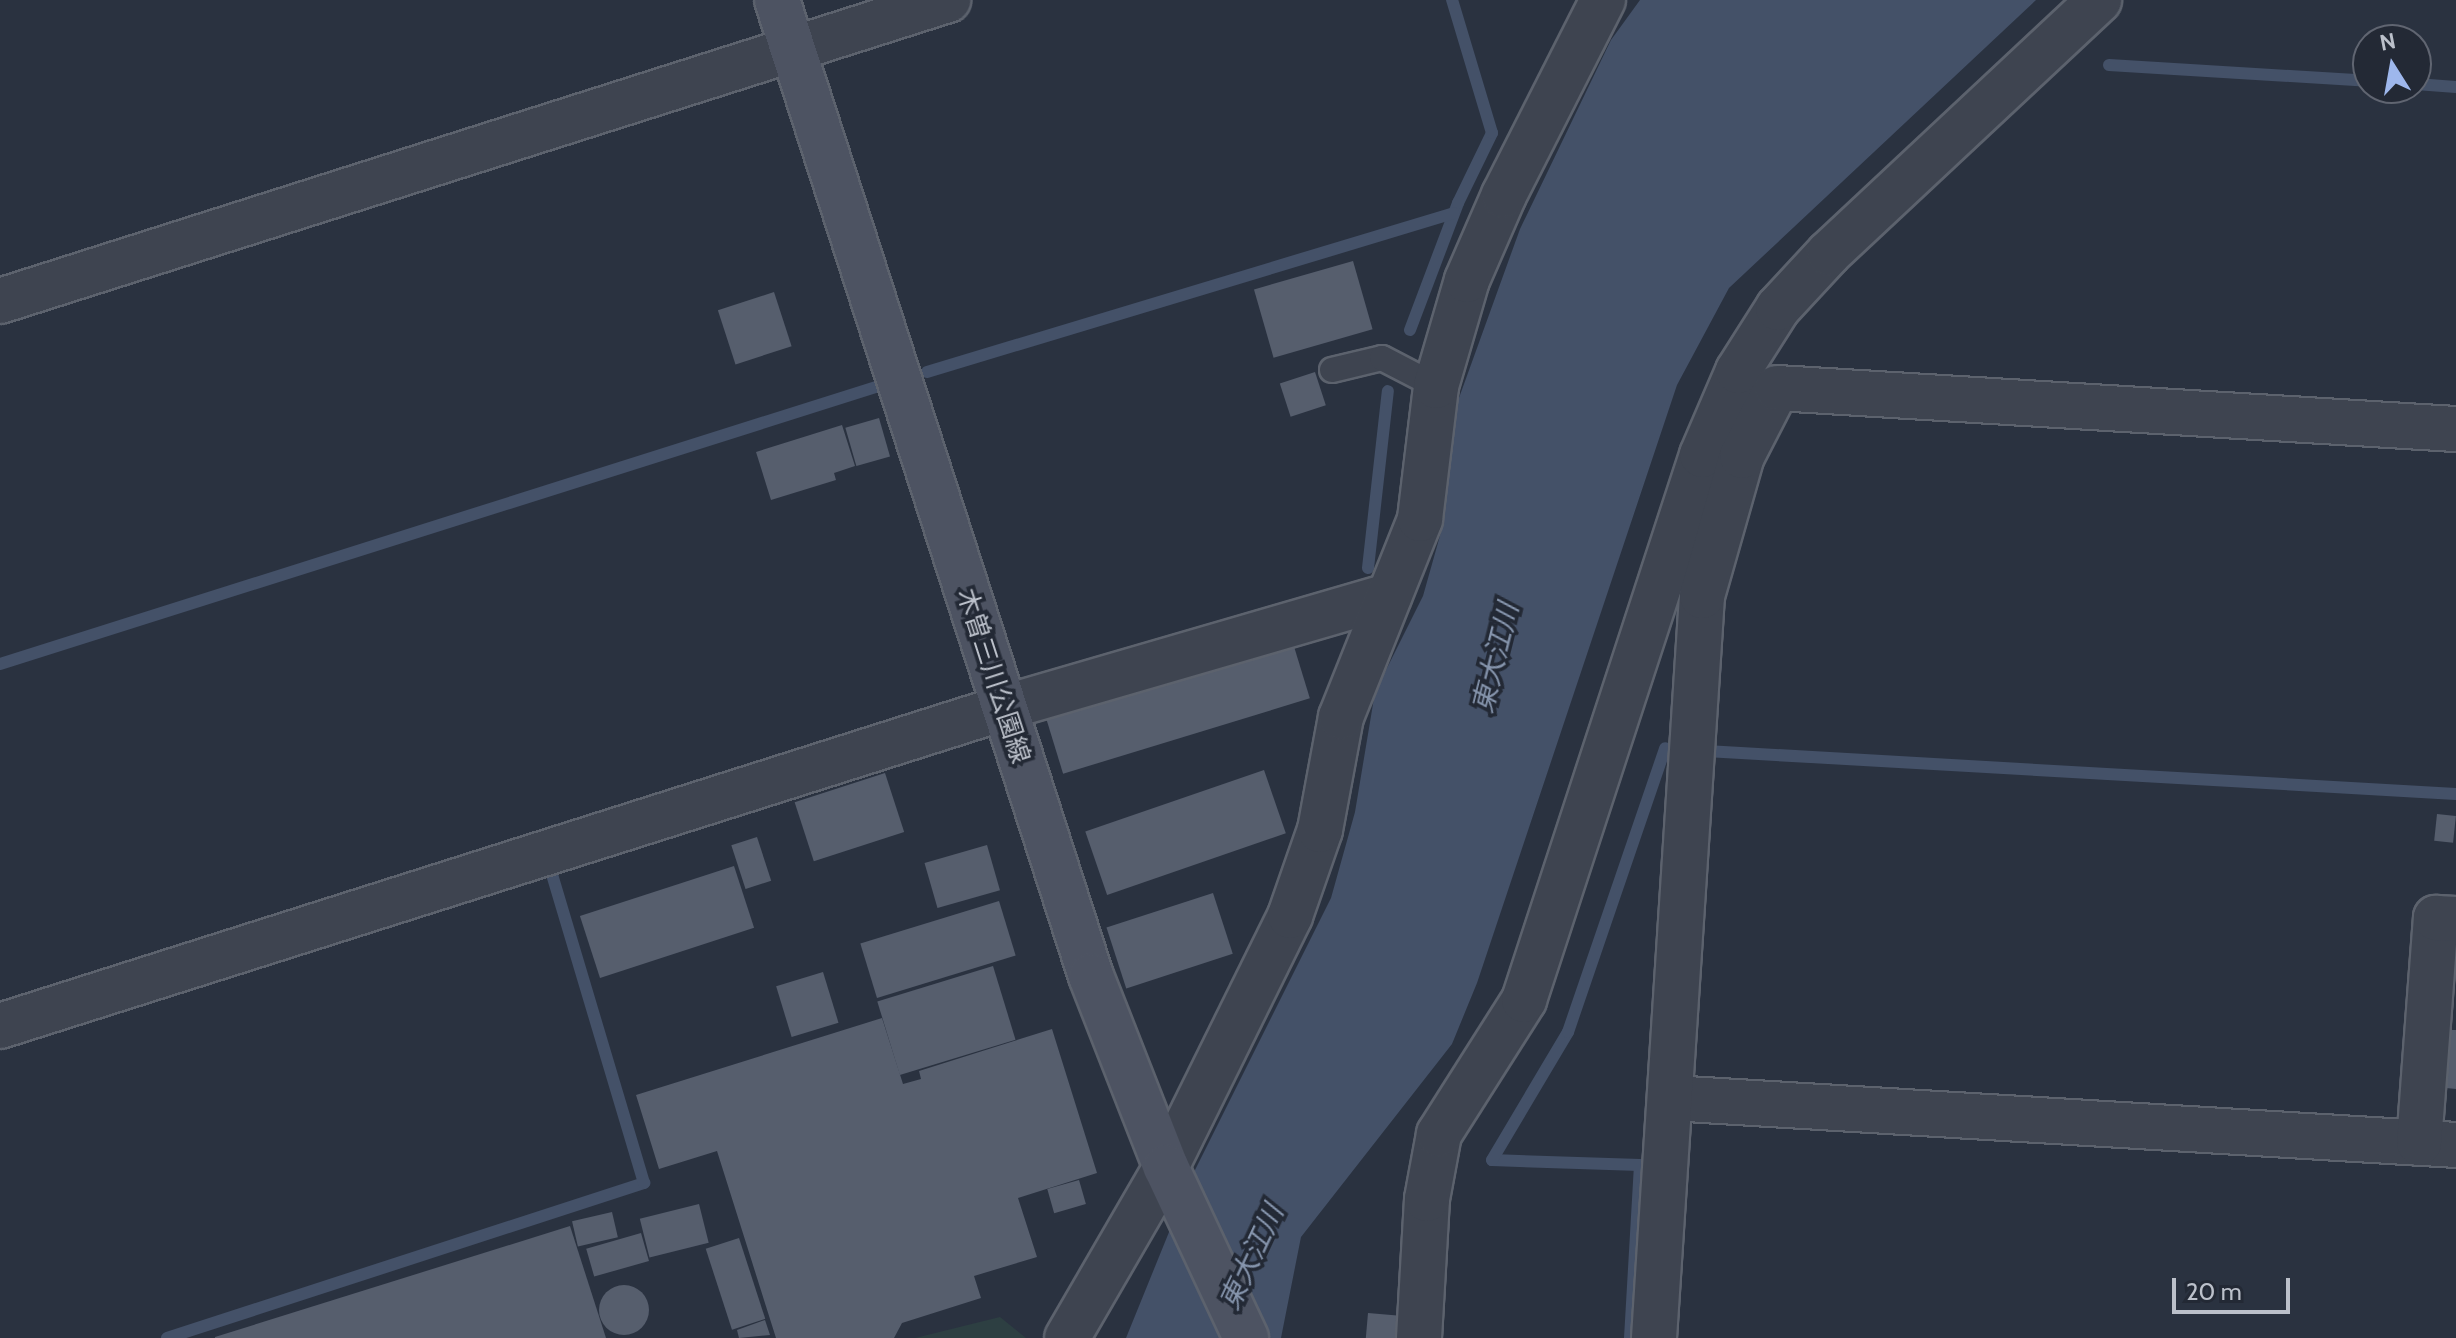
<!DOCTYPE html>
<meta charset="utf-8">
<style>
body{margin:0}
#map{position:relative;width:2456px;height:1338px;overflow:hidden;background:#2a3240;font-family:Cabin,"Noto Sans JP",sans-serif}
div>[style]{position:absolute}
.green>*{inset:0;background:#2d3f42}
.water>*{inset:0;background:#445168}
.stream>*{height:12px;margin:-6px;padding:0 6px;transform-origin:6px;border-radius:6px;background:#445168}
.building>*{inset:0;background:#565e6d;transform-origin:0 0}
.round{border-radius:50%}
.roads{filter:drop-shadow(2px 0 #5c626d) drop-shadow(-2px 0 #5c626d) drop-shadow(0 2px #5c626d) drop-shadow(0 -2px #5c626d)}
.lane>*{height:24px;margin:-12px;padding:0 12px;transform-origin:12px;border-radius:12px;background:#3e4450}
.street>*{height:44px;margin:-22px;padding:0 22px;transform-origin:22px;border-radius:22px;background:#3e4450}
.secondary>*{height:44px;margin:-22px;padding:0 22px;transform-origin:22px;border-radius:22px;background:#4d5362}
span{translate:-50% -50%;white-space:nowrap;text-align:center;line-height:1.15;-webkit-text-stroke:7px #232935;paint-order:stroke}
.street-label{font-size:26px;color:#bbc0ca}
.water-label{font-size:28px;color:#8695ad;font-style:italic}
.north{position:absolute;left:2352px;top:24px;width:80px;height:80px;box-sizing:border-box;background:#232935;border:2px solid #606571;border-radius:50%;rotate:349deg;font-size:22px;font-weight:700;line-height:32px;text-align:center;color:#bbc0ca}
.north::after{content:'';display:block;margin:auto;width:28px;height:36px;background:#9eb7ec;clip-path:polygon(50% 0,100% 100%,50% 72%,0 100%)}
.scale{position:absolute;left:2172px;top:1278px;width:118px;height:36px;box-sizing:border-box;border:4px solid #bbc0ca;border-top:0;padding-left:10px;font-size:24px;line-height:28px;white-space:nowrap;color:#bbc0ca;-webkit-text-stroke:6px #232935;paint-order:stroke}
</style>
<div id="map">
<div class="green">
<i style="clip-path:polygon(1000px 1317px,1026px 1338px,915px 1338px)"></i>
</div>
<div class="water">
<i style="clip-path:polygon(1640px 0,2036px 0,1729px 288px,1677px 385px,1477px 983px,1452px 1044px,1301px 1237px,1281px 1338px,1126px 1338px,1191px 1178px,1331px 898px,1355px 812px,1375px 692px,1423px 596px,1443px 525px,1451px 420px,1520px 229px,1611px 40px)"></i>
</div>
<div class="stream">
<i style="left:2109px;top:65px;width:259px;rotate:3.5deg"></i>
<i style="left:2416px;top:84px;width:40px;rotate:4.3deg"></i>
<i style="left:1410px;top:330px;width:136px;rotate:-69.3deg"></i>
<i style="left:1458px;top:203px;width:78px;rotate:-64.1deg"></i>
<i style="left:1492px;top:133px;width:139px;rotate:-106.7deg"></i>
<i style="left:927px;top:372px;width:550px;rotate:-16.79deg"></i>
<i style="left:1368px;top:568px;width:178px;rotate:-83.6deg"></i>
<i style="left:0;top:664px;width:919px;rotate:-17.55deg"></i>
<i style="left:1706px;top:751px;width:751px;rotate:3.28deg"></i>
<i style="left:167px;top:1338px;width:502px;rotate:-18deg"></i>
<i style="left:644px;top:1183px;width:321px;rotate:-106.6deg"></i>
<i style="left:1630px;top:1338px;width:173px;rotate:-86.7deg"></i>
<i style="left:1640px;top:1165px;width:148px;rotate:-178.1deg"></i>
<i style="left:1492px;top:1160px;width:149px;rotate:-59.3deg"></i>
<i style="left:1568px;top:1032px;width:300px;rotate:-71.1deg"></i>
</div>
<div class="building">
<i style="left:1353px;top:261px;width:71px;height:103px;rotate:74deg"></i>
<i style="left:774px;top:292px;width:57px;height:59px;rotate:72deg"></i>
<i style="left:1315px;top:372px;width:35px;height:37px;rotate:72deg"></i>
<i style="left:879px;top:418px;width:40px;height:35px;rotate:74deg"></i>
<i style="clip-path:polygon(842px 425px,855px 466px,834px 473px,836px 480px,771px 500px,756px 452px)"></i>
<i style="left:1292px;top:640px;width:61px;height:258px;rotate:73deg"></i>
<i style="left:1264px;top:770px;width:67px;height:189px;rotate:71deg"></i>
<i style="left:885px;top:773px;width:62px;height:95px;rotate:72deg"></i>
<i style="left:2437px;top:814px;width:19px;height:27px;rotate:6deg"></i>
<i style="left:757px;top:837px;width:46px;height:27px;rotate:72deg"></i>
<i style="left:987px;top:845px;width:47px;height:65px;rotate:74deg"></i>
<i style="left:734px;top:866px;width:65px;height:162px;rotate:72deg"></i>
<i style="left:1213px;top:893px;width:64px;height:112px;rotate:72deg"></i>
<i style="left:999px;top:901px;width:57px;height:145px;rotate:73deg"></i>
<i style="left:993px;top:966px;width:77px;height:121px;rotate:73deg"></i>
<i style="left:823px;top:972px;width:53px;height:49px;rotate:73deg"></i>
<i style="clip-path:polygon(882px 1018px,903px 1084px,921px 1079px,919px 1071px,1052px 1029px,1097px 1173px,1018px 1198px,1037px 1257px,974px 1276px,981px 1298px,902px 1323px,894px 1338px,776px 1338px,717px 1151px,659px 1169px,636px 1095px)"></i>
<i style="clip-path:polygon(2450px 1030px,2456px 1030px,2456px 1089px,2446px 1088px)"></i>
<i style="left:1079px;top:1180px;width:25px;height:33px;rotate:74deg"></i>
<i style="left:699px;top:1204px;width:40px;height:61px;rotate:76deg"></i>
<i style="left:612px;top:1212px;width:26px;height:41px;rotate:77deg"></i>
<i style="clip-path:polygon(570px 1226px,606px 1338px,215px 1338px,215px 1337px)"></i>
<i style="left:641px;top:1233px;width:29px;height:57px;rotate:74deg"></i>
<i style="left:739px;top:1238px;width:85px;height:35px;rotate:72deg"></i>
<i class="round" style="left:599px;top:1285px;width:50px;height:50px"></i>
<i style="left:1368px;top:1313px;width:38px;height:25px;rotate:5deg"></i>
<i style="clip-path:polygon(765px 1320px,770px 1335px,739px 1338px,737px 1330px)"></i>
</div>
<div class="roads">
<div class="lane">
<i style="left:1332px;top:370px;width:51px;rotate:-13.5deg"></i>
<i style="left:1382px;top:358px;width:61px;rotate:27.4deg"></i>
</div>
<div class="street">
<i style="left:0;top:301px;width:995px;rotate:-17.62deg"></i>
<i style="left:0;top:1026px;width:1052px;rotate:-17.59deg"></i>
<i style="left:1003px;top:708px;width:402px;rotate:-16.2deg"></i>
<i style="left:1670px;top:1098px;width:787px;rotate:3.42deg"></i>
<i style="left:2419px;top:1143px;width:226px;rotate:-85.7deg"></i>
<i style="left:2436px;top:918px;width:20px;rotate:3deg"></i>
<i style="left:1067px;top:1338px;width:198px;rotate:-59.9deg"></i>
<i style="left:1166px;top:1167px;width:280px;rotate:-63.7deg"></i>
<i style="left:1290px;top:916px;width:91px;rotate:-70.8deg"></i>
<i style="left:1320px;top:830px;width:115px;rotate:-79.5deg"></i>
<i style="left:1341px;top:717px;width:213px;rotate:-68.2deg"></i>
<i style="left:1420px;top:519px;width:134px;rotate:-83.1deg"></i>
<i style="left:1436px;top:386px;width:110px;rotate:-73.7deg"></i>
<i style="left:1467px;top:280px;width:93px;rotate:-66.5deg"></i>
<i style="left:1504px;top:195px;width:219px;rotate:-63.1deg"></i>
<i style="left:1419px;top:1338px;width:139px;rotate:-86.7deg"></i>
<i style="left:1427px;top:1199px;width:66px;rotate:-79.5deg"></i>
<i style="left:1439px;top:1134px;width:159px;rotate:-57.6deg"></i>
<i style="left:1524px;top:1000px;width:573px;rotate:-71.91deg"></i>
<i style="left:1702px;top:455px;width:91px;rotate:-66.8deg"></i>
<i style="left:1738px;top:371px;width:75px;rotate:-57.6deg"></i>
<i style="left:1778px;top:308px;width:75px;rotate:-47.2deg"></i>
<i style="left:1829px;top:253px;width:370px;rotate:-43.1deg"></i>
<i style="left:1654px;top:1338px;width:744px;rotate:-86.3deg"></i>
<i style="left:1702px;top:596px;width:146px;rotate:-74.1deg"></i>
<i style="left:1742px;top:456px;width:76px;rotate:-62.8deg"></i>
<i style="left:1777px;top:388px;width:680px;rotate:3.46deg"></i>
</div>
<div class="secondary">
<i style="left:777px;top:0;width:1025px;rotate:72.17deg"></i>
<i style="left:1091px;top:976px;width:205px;rotate:68.6deg"></i>
<i style="left:1166px;top:1167px;width:189px;rotate:64.9deg"></i>
</div>
</div>
<div class="street-label">
<span style="left:993px;top:676px;rotate:72deg">木曽三川公園線</span>
</div>
<div class="water-label">
<span style="left:1495px;top:658px;rotate:-76deg">東大江川</span>
<span style="left:1251px;top:1257px;rotate:-65deg">東大江川</span>
</div>
<div class="north">N</div>
<div class="scale">20 m</div>
</div>
